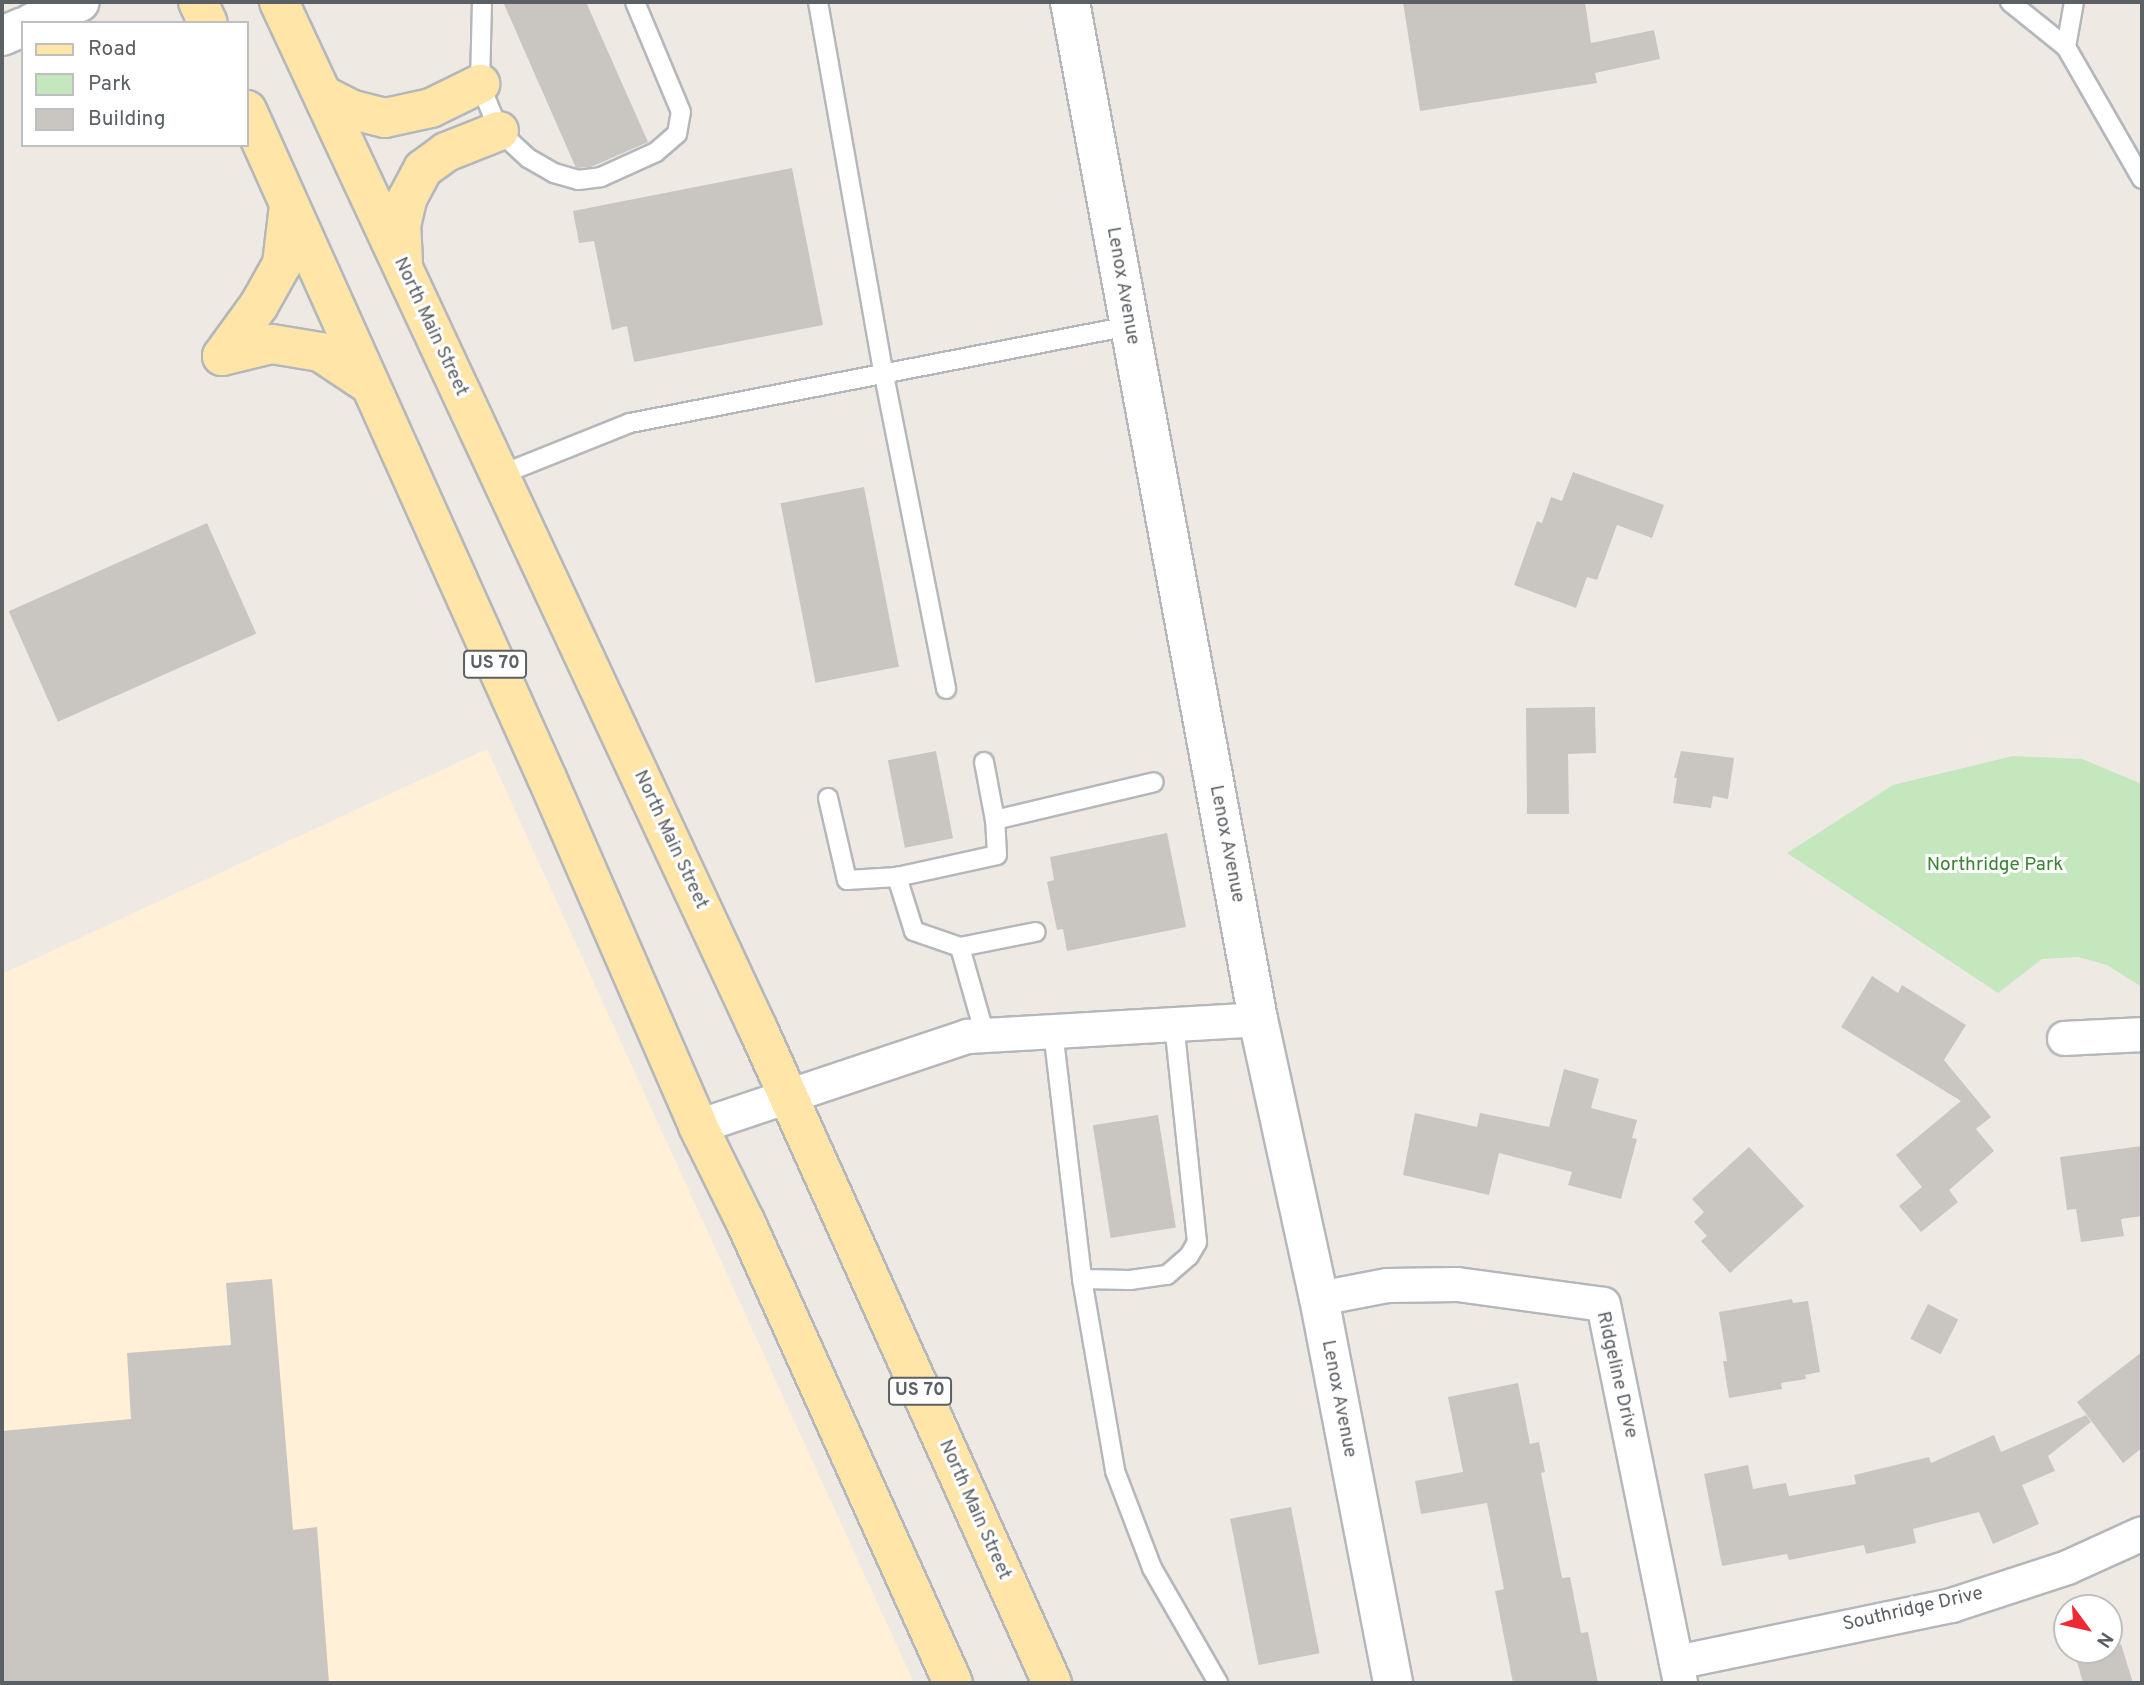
<!DOCTYPE html>
<style>
body{margin:0}
#map{position:relative;width:2144px;height:1685px;overflow:hidden;background:#eeeae3;font-family:Overpass,sans-serif}
div>[style]{position:absolute}
.commercial>*{inset:0;background:#fff0d7}
.green>*{inset:0;background:#c4e7be}
.building>*{inset:0;background:#c9c5c0;transform-origin:0 0}
.roads{filter:drop-shadow(2px 0 #b4b7bb) drop-shadow(-2px 0 #b4b7bb) drop-shadow(0 2px #b4b7bb) drop-shadow(0 -2px #b4b7bb)}
.lane>*{height:18px;margin:-9px;padding:0 9px;transform-origin:9px;border-radius:9px;background:#fff}
.street>*{height:33px;margin:-16.5px;padding:0 16.5px;transform-origin:16.5px;border-radius:16.5px;background:#fff}
.secondary>*{height:38px;margin:-19px;padding:0 19px;transform-origin:19px;border-radius:19px;background:#fff}
.primary>*{height:38px;margin:-19px;padding:0 19px;transform-origin:19px;border-radius:19px;background:#ffe5a7}
span{translate:-50% -50%;white-space:nowrap;text-align:center;line-height:1.15;-webkit-text-stroke:6px #fff;paint-order:stroke}
.shield-label span{padding:2px 5px;background:#fff;border:2px solid;border-radius:5px;-webkit-text-stroke-width:0}
.shield-label{font-size:18px;color:#5b6064;font-weight:700}
.street-label{font-size:19px;color:#5b6064}
.park-label{font-size:19px;color:#398531}
.frame{position:absolute;inset:0;border:4px solid #5b6064;pointer-events:none}
.legend{position:absolute;left:21px;top:21px;width:228px;height:126px;box-sizing:border-box;background:#fff;border:2px solid #bdbfc1;margin:0;padding:9px 12px;list-style:none;font-size:21px;color:#5b6064}
.legend li{display:flex;align-items:center;gap:14px;height:35px}
.legend b{width:35px;border:2px solid #bdbfc1}
.north{position:absolute;left:2053px;top:1594px;width:70px;height:70px;box-sizing:border-box;background:#fff;border:2px solid #bdbfc1;border-radius:50%;rotate:123deg;font-size:19px;font-weight:700;line-height:28px;text-align:center;color:#5b6064}
.north::after{content:'';display:block;margin:auto;width:24px;height:32px;background:#ee2934;clip-path:polygon(50% 0,100% 100%,50% 72%,0 100%)}
</style>
<div id="map">
<div class="commercial">
<i style="clip-path:polygon(487px 749px,914px 1683px,2px 1683px,2px 974px)"></i>
</div>
<div class="green">
<i style="clip-path:polygon(2013px 756px,2082px 759px,2142px 784px,2142px 987px,2107px 965px,2078px 957px,2042px 959px,1998px 993px,1787px 853px,1893px 785px)"></i>
</div>
<div class="building">
<i style="clip-path:polygon(503px 2px,586px 2px,648px 142px,591px 167px,576px 168px)"></i>
<i style="clip-path:polygon(1403px 2px,1585px 2px,1591px 43px,1654px 30px,1660px 59px,1595px 73px,1597px 83px,1420px 111px)"></i>
<i style="clip-path:polygon(792px 168px,823px 325px,634px 362px,627px 326px,612px 330px,594px 241px,579px 243px,573px 211px)"></i>
<i style="clip-path:polygon(1573px 472px,1664px 505px,1652px 538px,1617px 525px,1597px 580px,1587px 577px,1576px 608px,1514px 585px,1537px 521px,1542px 523px,1551px 497px,1562px 501px)"></i>
<i style="left:864px;top:487px;width:183px;height:85px;rotate:79deg"></i>
<i style="left:207px;top:523px;width:121px;height:217px;rotate:66deg"></i>
<i style="clip-path:polygon(1595px 707px,1596px 753px,1568px 754px,1569px 814px,1527px 814px,1526px 708px)"></i>
<i style="left:936px;top:751px;width:89px;height:49px;rotate:79deg"></i>
<i style="clip-path:polygon(1681px 751px,1734px 758px,1728px 799px,1713px 796px,1711px 808px,1673px 803px,1677px 778px,1674px 778px)"></i>
<i style="clip-path:polygon(1167px 833px,1186px 927px,1067px 951px,1063px 929px,1057px 930px,1047px 882px,1054px 880px,1050px 857px)"></i>
<i style="clip-path:polygon(1872px 976px,1898px 993px,1902px 985px,1966px 1025px,1944px 1060px,1991px 1117px,1976px 1129px,1994px 1151px,1949px 1190px,1958px 1202px,1921px 1232px,1899px 1206px,1922px 1187px,1896px 1155px,1961px 1101px,1841px 1027px)"></i>
<i style="clip-path:polygon(1564px 1069px,1599px 1079px,1591px 1108px,1637px 1120px,1632px 1138px,1637px 1139px,1621px 1199px,1568px 1185px,1572px 1172px,1499px 1153px,1489px 1195px,1403px 1175px,1415px 1113px,1477px 1127px,1480px 1113px,1549px 1127px)"></i>
<i style="left:1158px;top:1115px;width:114px;height:66px;rotate:81deg"></i>
<i style="clip-path:polygon(2142px 1146px,2142px 1216px,2121px 1219px,2124px 1236px,2081px 1242px,2076px 1209px,2067px 1210px,2060px 1157px)"></i>
<i style="clip-path:polygon(1749px 1147px,1804px 1206px,1730px 1273px,1701px 1241px,1707px 1236px,1694px 1222px,1704px 1212px,1692px 1199px)"></i>
<i style="clip-path:polygon(272px 1279px,293px 1530px,317px 1527px,329px 1683px,2px 1683px,2px 1431px,131px 1419px,127px 1353px,231px 1345px,226px 1283px)"></i>
<i style="clip-path:polygon(1792px 1299px,1793px 1303px,1808px 1301px,1820px 1372px,1805px 1375px,1806px 1379px,1781px 1383px,1782px 1389px,1729px 1398px,1723px 1361px,1727px 1361px,1719px 1312px)"></i>
<i style="left:1928px;top:1304px;width:34px;height:39px;rotate:27deg"></i>
<i style="clip-path:polygon(2142px 1352px,2142px 1448px,2123px 1463px,2077px 1402px)"></i>
<i style="clip-path:polygon(1518px 1383px,1530px 1444px,1539px 1442px,1545px 1472px,1541px 1473px,1562px 1578px,1570px 1577px,1581px 1633px,1588px 1632px,1598px 1683px,1513px 1683px,1495px 1591px,1504px 1589px,1487px 1503px,1421px 1514px,1415px 1481px,1463px 1472px,1448px 1397px)"></i>
<i style="clip-path:polygon(2086px 1415px,2091px 1422px,2048px 1456px,2055px 1471px,2022px 1485px,2039px 1524px,1993px 1544px,1979px 1512px,1913px 1529px,1916px 1543px,1866px 1554px,1864px 1545px,1789px 1560px,1787px 1554px,1722px 1566px,1704px 1474px,1748px 1465px,1753px 1489px,1786px 1483px,1789px 1496px,1856px 1484px,1854px 1475px,1929px 1457px,1931px 1463px,1994px 1435px,2001px 1452px)"></i>
<i style="left:1291px;top:1507px;width:149px;height:62px;rotate:79deg"></i>
<i style="clip-path:polygon(2121px 1644px,2133px 1683px,2083px 1683px,2076px 1658px)"></i>
</div>
<div class="roads">
<div class="lane">
<i style="left:482px;top:2px;width:82px;rotate:91.4deg"></i>
<i style="left:480px;top:84px;width:51px;rotate:68deg"></i>
<i style="left:499px;top:131px;width:40px;rotate:43deg"></i>
<i style="left:528px;top:158px;width:30px;rotate:30deg"></i>
<i style="left:554px;top:173px;width:25px;rotate:16deg"></i>
<i style="left:578px;top:180px;width:23px;rotate:-7deg"></i>
<i style="left:601px;top:177px;width:60px;rotate:-24.4deg"></i>
<i style="left:656px;top:152px;width:28px;rotate:-41deg"></i>
<i style="left:677px;top:134px;width:22px;rotate:-80deg"></i>
<i style="left:681px;top:112px;width:119px;rotate:-112.7deg"></i>
<i style="left:818px;top:2px;width:379px;rotate:80deg"></i>
<i style="left:884px;top:375px;width:320px;rotate:78.8deg"></i>
<i style="left:2010px;top:2px;width:72px;rotate:38.8deg"></i>
<i style="left:2074px;top:2px;width:46px;rotate:100.1deg"></i>
<i style="left:2066px;top:47px;width:152px;rotate:60.1deg"></i>
<i style="left:500px;top:475px;width:140px;rotate:-21.8deg"></i>
<i style="left:630px;top:423px;width:508px;rotate:-11deg"></i>
<i style="left:984px;top:762px;width:59px;rotate:79.3deg"></i>
<i style="left:828px;top:798px;width:84px;rotate:77deg"></i>
<i style="left:847px;top:880px;width:50px;rotate:-3.4deg"></i>
<i style="left:960px;top:947px;width:77px;rotate:-11.2deg"></i>
<i style="left:1053px;top:1031px;width:250px;rotate:83.3deg"></i>
<i style="left:1082px;top:1279px;width:195px;rotate:80.2deg"></i>
<i style="left:1115px;top:1471px;width:104px;rotate:69.1deg"></i>
<i style="left:1152px;top:1568px;width:133px;rotate:60.1deg"></i>
<i style="left:985px;top:1035px;width:91px;rotate:-105.9deg"></i>
<i style="left:960px;top:947px;width:49px;rotate:-160.8deg"></i>
<i style="left:914px;top:931px;width:57px;rotate:-107.5deg"></i>
<i style="left:897px;top:877px;width:102px;rotate:-12.4deg"></i>
<i style="left:997px;top:855px;width:35px;rotate:-93deg"></i>
<i style="left:995px;top:820px;width:163px;rotate:-13.4deg"></i>
<i style="left:1082px;top:1279px;width:48px;rotate:1.2deg"></i>
<i style="left:1130px;top:1280px;width:37px;rotate:-8deg"></i>
<i style="left:1167px;top:1275px;width:29px;rotate:-41deg"></i>
<i style="left:1189px;top:1256px;width:16px;rotate:-60deg"></i>
<i style="left:1197px;top:1242px;width:219px;rotate:-96deg"></i>
</div>
<div class="street">
<i style="left:2064px;top:1038px;width:78px;rotate:-2.9deg"></i>
<i style="left:698px;top:1126px;width:284px;rotate:-18.5deg"></i>
<i style="left:967px;top:1036px;width:291px;rotate:-3.3deg"></i>
<i style="left:1319px;top:1298px;width:69px;rotate:-10.8deg"></i>
<i style="left:1387px;top:1285px;width:70px;rotate:-0.8deg"></i>
<i style="left:1457px;top:1284px;width:147px;rotate:7.8deg"></i>
<i style="left:1603px;top:1304px;width:387px;rotate:78.5deg"></i>
<i style="left:1676px;top:1662px;width:281px;rotate:-11.7deg"></i>
<i style="left:1951px;top:1605px;width:122px;rotate:-18.1deg"></i>
<i style="left:2067px;top:1567px;width:82px;rotate:-24.4deg"></i>
</div>
<div class="secondary">
<i style="left:1070px;top:2px;width:1034px;rotate:79.53deg"></i>
<i style="left:1258px;top:1019px;width:286px;rotate:77.7deg"></i>
<i style="left:1319px;top:1298px;width:392px;rotate:79.1deg"></i>
<i style="left:32px;top:23px;width:52px;rotate:-23.6deg"></i>
<i style="left:2px;top:36px;width:23px;rotate:-23deg"></i>
</div>
<div class="primary">
<i style="left:198px;top:2px;width:23px;rotate:65deg"></i>
<i style="left:279px;top:2px;width:1133px;rotate:65deg"></i>
<i style="left:758px;top:1029px;width:717px;rotate:65.79deg"></i>
<i style="left:323px;top:95px;width:34px;rotate:27deg"></i>
<i style="left:353px;top:110px;width:33px;rotate:14deg"></i>
<i style="left:385px;top:118px;width:47px;rotate:-12.3deg"></i>
<i style="left:431px;top:108px;width:55px;rotate:-26.1deg"></i>
<i style="left:247px;top:110px;width:732px;rotate:65.82deg"></i>
<i style="left:547px;top:778px;width:379px;rotate:66.5deg"></i>
<i style="left:698px;top:1126px;width:108px;rotate:63.7deg"></i>
<i style="left:746px;top:1223px;width:504px;rotate:65.77deg"></i>
<i style="left:403px;top:261px;width:35px;rotate:-93deg"></i>
<i style="left:401px;top:226px;width:28px;rotate:-77deg"></i>
<i style="left:407px;top:199px;width:34px;rotate:-62deg"></i>
<i style="left:423px;top:169px;width:29px;rotate:-36deg"></i>
<i style="left:446px;top:152px;width:57px;rotate:-21.6deg"></i>
<i style="left:222px;top:356px;width:63px;rotate:-54deg"></i>
<i style="left:259px;top:305px;width:47px;rotate:-60.7deg"></i>
<i style="left:282px;top:264px;width:59px;rotate:-83.2deg"></i>
<i style="left:222px;top:356px;width:51px;rotate:-13.5deg"></i>
<i style="left:272px;top:344px;width:49px;rotate:9.5deg"></i>
<i style="left:320px;top:352px;width:60px;rotate:33.4deg"></i>
</div>
</div>
<div class="shield-label">
<span style="left:495px;top:664px">US 70</span>
<span style="left:920px;top:1391px">US 70</span>
</div>
<div class="street-label">
<span style="left:1122px;top:286px;rotate:80deg">Lenox Avenue</span>
<span style="left:430px;top:327px;rotate:65deg">North Main Street</span>
<span style="left:670px;top:840px;rotate:65deg">North Main Street</span>
<span style="left:1226px;top:844px;rotate:79deg">Lenox Avenue</span>
<span style="left:1616px;top:1375px;rotate:77deg">Ridgeline Drive</span>
<span style="left:1338px;top:1399px;rotate:79deg">Lenox Avenue</span>
<span style="left:974px;top:1510px;rotate:66deg">North Main Street</span>
<span style="left:1913px;top:1610px;rotate:-13deg">Southridge Drive</span>
</div>
<div class="park-label">
<span style="left:1995px;top:866px">Northridge Park</span>
</div>
<div class="frame"></div>
<ul class="legend">
<li><b style="height:9px;background:#ffe5a7"></b>Road</li>
<li><b style="height:19px;background:#c4e7be"></b>Park</li>
<li><b style="height:19px;background:#c9c5c0"></b>Building</li>
</ul>
<div class="north">N</div>
</div>
